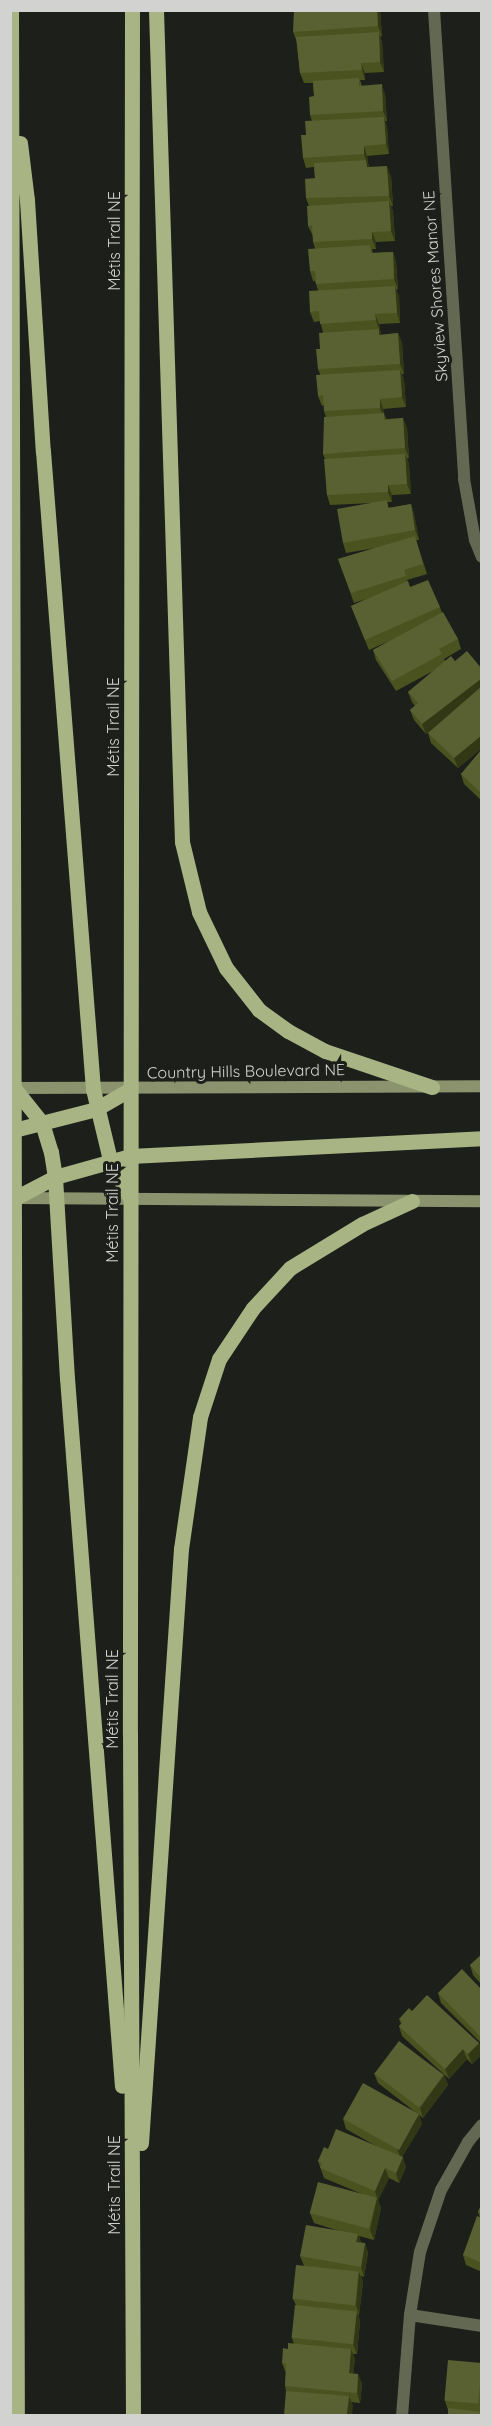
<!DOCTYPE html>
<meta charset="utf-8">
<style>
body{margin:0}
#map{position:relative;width:492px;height:2426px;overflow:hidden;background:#1d1f1a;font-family:Quicksand,sans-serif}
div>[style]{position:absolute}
.minor>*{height:12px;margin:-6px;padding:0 6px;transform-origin:6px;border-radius:6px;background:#636852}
.secondary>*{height:12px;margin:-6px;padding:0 6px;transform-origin:6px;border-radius:6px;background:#8a936e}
.primary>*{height:15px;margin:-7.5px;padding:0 7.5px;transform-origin:7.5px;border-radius:7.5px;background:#a9b484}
.wall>*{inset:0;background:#4a531f}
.shaded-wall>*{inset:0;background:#323815}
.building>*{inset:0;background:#596032;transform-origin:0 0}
span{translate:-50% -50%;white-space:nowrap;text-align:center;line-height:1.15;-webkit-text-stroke:6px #1d1f1a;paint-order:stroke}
.street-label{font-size:16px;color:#d2d3d0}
.frame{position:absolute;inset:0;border:12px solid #d2d3d0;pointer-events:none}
</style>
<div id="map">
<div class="minor">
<i style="left:434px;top:10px;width:470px;rotate:86.3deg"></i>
<i style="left:464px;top:479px;width:62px;rotate:79.8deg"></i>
<i style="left:475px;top:540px;width:18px;rotate:68deg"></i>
<i style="left:410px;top:2315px;width:73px;rotate:8.7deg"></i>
<i style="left:402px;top:2416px;width:101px;rotate:-85.5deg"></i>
<i style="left:410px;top:2315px;width:64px;rotate:-81deg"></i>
<i style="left:420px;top:2252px;width:65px;rotate:-71.3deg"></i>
<i style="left:441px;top:2190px;width:55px;rotate:-60.6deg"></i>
<i style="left:468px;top:2142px;width:22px;rotate:-51deg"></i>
</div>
<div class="secondary">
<i style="left:10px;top:1088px;width:472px;rotate:-0.2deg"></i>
<i style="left:18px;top:1198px;width:464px;rotate:0.4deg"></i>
</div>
<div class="primary">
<i style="left:11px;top:10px;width:2406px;rotate:89.86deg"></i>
<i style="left:132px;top:10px;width:1724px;rotate:90.07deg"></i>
<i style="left:130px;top:1734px;width:682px;rotate:89.75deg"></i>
<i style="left:156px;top:10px;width:832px;rotate:88.21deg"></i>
<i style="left:182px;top:842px;width:72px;rotate:76.3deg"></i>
<i style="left:199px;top:912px;width:62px;rotate:64.3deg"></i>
<i style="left:226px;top:968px;width:53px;rotate:51.8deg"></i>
<i style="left:259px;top:1010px;width:36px;rotate:36deg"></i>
<i style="left:288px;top:1031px;width:42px;rotate:28.4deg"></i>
<i style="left:325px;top:1051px;width:113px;rotate:18.6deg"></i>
<i style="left:20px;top:143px;width:57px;rotate:83deg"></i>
<i style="left:27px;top:200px;width:252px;rotate:86.4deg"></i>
<i style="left:43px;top:451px;width:640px;rotate:85.52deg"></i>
<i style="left:93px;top:1089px;width:73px;rotate:76.5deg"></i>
<i style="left:110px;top:1160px;width:41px;rotate:62.2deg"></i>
<i style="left:14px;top:1088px;width:45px;rotate:51.3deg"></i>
<i style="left:42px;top:1123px;width:30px;rotate:73deg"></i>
<i style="left:51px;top:1152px;width:25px;rotate:81deg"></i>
<i style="left:55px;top:1177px;width:201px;rotate:86.6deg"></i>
<i style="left:67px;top:1378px;width:710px;rotate:85.56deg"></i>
<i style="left:10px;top:1131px;width:89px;rotate:-14.3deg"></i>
<i style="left:96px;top:1109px;width:39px;rotate:-30deg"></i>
<i style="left:15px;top:1198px;width:45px;rotate:-27.7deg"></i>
<i style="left:55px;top:1177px;width:78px;rotate:-15.6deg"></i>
<i style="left:130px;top:1156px;width:352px;rotate:-2.9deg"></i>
<i style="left:141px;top:2143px;width:595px;rotate:-86.15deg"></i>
<i style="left:181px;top:1549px;width:133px;rotate:-81.8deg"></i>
<i style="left:200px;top:1417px;width:61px;rotate:-71.9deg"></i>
<i style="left:219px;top:1359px;width:61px;rotate:-56.3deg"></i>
<i style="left:253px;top:1308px;width:54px;rotate:-47.2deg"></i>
<i style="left:290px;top:1268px;width:84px;rotate:-31.4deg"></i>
<i style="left:362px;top:1224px;width:55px;rotate:-24.7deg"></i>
</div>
<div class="wall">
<i style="clip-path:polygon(380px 10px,382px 36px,380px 37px,382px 42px,384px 72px,365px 73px,365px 80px,360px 80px,362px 86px,385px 94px,387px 121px,385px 121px,387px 127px,389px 154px,367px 156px,368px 163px,369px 167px,391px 176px,393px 206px,391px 206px,393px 211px,395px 241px,376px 242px,376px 249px,372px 249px,373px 253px,393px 252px,396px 262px,398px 289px,396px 290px,399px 296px,400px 323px,379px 324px,381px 335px,398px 333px,402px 343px,404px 374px,402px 374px,404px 380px,406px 407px,383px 409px,384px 413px,386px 419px,403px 418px,407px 428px,409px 458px,407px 458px,409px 464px,411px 494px,392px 495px,392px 502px,387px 502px,389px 508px,411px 504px,414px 514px,419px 540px,416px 540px,427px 574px,407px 580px,410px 587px,440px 607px,442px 613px,458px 639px,461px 649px,444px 659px,445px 661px,455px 661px,482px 669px,482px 748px,458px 768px,431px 743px,428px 733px,438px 724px,426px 734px,414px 720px,410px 710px,415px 706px,412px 702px,408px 692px,433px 671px,396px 691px,376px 660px,373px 650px,389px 641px,369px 650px,351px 606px,366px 599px,354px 603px,338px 559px,375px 548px,346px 553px,343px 543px,373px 503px,330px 505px,327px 495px,325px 459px,323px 454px,326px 417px,324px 411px,324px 405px,322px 406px,318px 396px,320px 374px,318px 369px,323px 332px,320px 321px,314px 322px,310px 312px,318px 290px,315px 281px,313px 281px,310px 271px,315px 248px,313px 242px,313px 236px,308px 226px,309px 206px,306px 198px,315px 178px,314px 167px,306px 168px,303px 158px,306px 135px,312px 121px,310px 115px,314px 96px,313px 83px,304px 83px,300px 73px,297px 42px,293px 32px)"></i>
<i style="clip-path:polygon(482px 749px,482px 801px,464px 784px,461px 774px)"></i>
<i style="clip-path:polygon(482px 1954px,482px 1985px,473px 1975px,470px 1965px)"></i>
<i style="clip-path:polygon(482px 1990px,482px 2044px,441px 2003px,438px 1993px)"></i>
<i style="clip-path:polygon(412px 2011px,479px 2043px,482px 2050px,482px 2054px,472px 2064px,467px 2059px,449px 2079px,402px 2036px,399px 2026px,401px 2024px,399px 2019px)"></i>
<i style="clip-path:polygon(374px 2073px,444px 2075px,448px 2085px,423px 2118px,378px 2083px)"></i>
<i style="clip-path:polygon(419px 2114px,422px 2124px,402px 2157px,406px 2167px,399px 2183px,389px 2178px,378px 2200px,381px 2208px,374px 2240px,359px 2236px,361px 2243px,365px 2243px,368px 2253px,364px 2277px,361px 2276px,363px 2282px,359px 2315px,358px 2315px,360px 2321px,357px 2354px,353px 2354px,355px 2359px,353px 2374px,358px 2374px,362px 2384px,360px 2403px,351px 2402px,353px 2406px,286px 2391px,285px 2386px,286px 2373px,282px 2363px,288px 2349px,294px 2344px,292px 2338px,296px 2305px,293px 2299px,304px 2266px,300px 2256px,339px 2231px,314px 2223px,310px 2213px,362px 2194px,324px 2178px,318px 2161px,328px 2149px,378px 2147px,346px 2129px,343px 2119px)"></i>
<i style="clip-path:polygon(482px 2203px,482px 2272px,466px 2265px,463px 2255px,480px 2218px,478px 2212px)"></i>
<i style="clip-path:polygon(482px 2363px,482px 2415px,448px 2410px,445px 2401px)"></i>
</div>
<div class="shaded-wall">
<i style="clip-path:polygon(377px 10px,380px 10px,382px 36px,378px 26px)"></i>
<i style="clip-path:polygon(379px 32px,382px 42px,384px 72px,380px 62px)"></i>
<i style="clip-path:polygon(361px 63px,365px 73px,365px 80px,362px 70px)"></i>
<i style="clip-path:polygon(382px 84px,385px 94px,387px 121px,383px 111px)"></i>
<i style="clip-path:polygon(384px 117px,387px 127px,389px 154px,386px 144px)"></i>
<i style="clip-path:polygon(364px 146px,367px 156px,368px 163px,370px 170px,367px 167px,366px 161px,364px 154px)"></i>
<i style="clip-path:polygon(387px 166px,391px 176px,393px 206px,389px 196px)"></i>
<i style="clip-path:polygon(389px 201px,393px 211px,395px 241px,391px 231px)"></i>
<i style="clip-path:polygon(372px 232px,376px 242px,376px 249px,372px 239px)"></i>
<i style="clip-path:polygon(393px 252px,396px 262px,398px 289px,394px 279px)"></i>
<i style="clip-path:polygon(395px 286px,399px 296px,400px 323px,397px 313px)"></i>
<i style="clip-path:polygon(375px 314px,379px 324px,380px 330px,383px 339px,379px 335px,379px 329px,376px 320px)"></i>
<i style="clip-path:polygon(398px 333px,402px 343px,404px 374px,400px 364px)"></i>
<i style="clip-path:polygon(400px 370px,404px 380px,406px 407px,402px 397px)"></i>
<i style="clip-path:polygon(380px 399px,383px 409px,384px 418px,380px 408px)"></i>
<i style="clip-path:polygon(403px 418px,407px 428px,409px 458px,405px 448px)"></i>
<i style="clip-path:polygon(405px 454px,409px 464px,411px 494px,407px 484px)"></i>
<i style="clip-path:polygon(388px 485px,392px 495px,392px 502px,388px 492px)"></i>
<i style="clip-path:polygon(411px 504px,414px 514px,419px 540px,415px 530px)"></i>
<i style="clip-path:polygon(482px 678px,482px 691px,426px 734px,422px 724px)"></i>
<i style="clip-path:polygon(482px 735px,482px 748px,458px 768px,454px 758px)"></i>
<i style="clip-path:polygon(479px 2043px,482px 2050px,482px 2054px,472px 2064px,468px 2054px)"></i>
<i style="clip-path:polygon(463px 2049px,467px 2059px,449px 2079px,445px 2069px)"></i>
<i style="clip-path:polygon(444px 2075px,448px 2085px,423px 2118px,420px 2108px)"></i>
<i style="clip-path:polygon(419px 2114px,422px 2124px,401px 2159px,397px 2149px)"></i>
<i style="clip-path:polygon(403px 2157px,406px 2167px,399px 2183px,396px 2173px)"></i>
<i style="clip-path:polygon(385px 2168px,389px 2178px,378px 2201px,375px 2191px)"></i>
<i style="clip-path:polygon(377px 2198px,381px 2208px,374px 2240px,370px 2230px)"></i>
<i style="clip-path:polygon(358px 2234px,361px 2244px,356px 2242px)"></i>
<i style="clip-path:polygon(365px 2243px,368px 2253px,364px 2277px,361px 2267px)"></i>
<i style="clip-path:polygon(359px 2272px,363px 2282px,359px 2315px,356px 2305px)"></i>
<i style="clip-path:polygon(357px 2311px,360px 2321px,357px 2354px,353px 2344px)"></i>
<i style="clip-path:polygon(351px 2349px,355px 2359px,352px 2383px,349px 2373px)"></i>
<i style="clip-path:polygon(358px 2374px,362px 2384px,360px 2403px,357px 2393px)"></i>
<i style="clip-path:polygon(349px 2396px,353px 2406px,352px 2415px,347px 2415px)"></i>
</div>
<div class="building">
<i style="clip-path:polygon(294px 10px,377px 10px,378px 26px,293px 32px)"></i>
<i style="clip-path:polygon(379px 32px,380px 62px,361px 63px,362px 70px,300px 73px,296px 37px)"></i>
<i style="clip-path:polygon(359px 78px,359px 86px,382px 84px,383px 111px,310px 115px,309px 97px,314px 96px,313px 81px)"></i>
<i style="clip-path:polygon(384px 117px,386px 144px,364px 146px,364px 154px,303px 158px,301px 135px,306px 135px,305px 121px)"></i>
<i style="clip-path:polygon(366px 160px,367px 167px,387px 166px,389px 196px,306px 198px,305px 179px,315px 178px,314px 163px)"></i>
<i style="clip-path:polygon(389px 201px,391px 231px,372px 232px,372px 239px,313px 242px,312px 225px,308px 226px,307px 206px)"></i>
<i style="clip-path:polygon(370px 245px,371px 253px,393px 252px,394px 279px,316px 284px,315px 271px,310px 271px,308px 249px)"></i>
<i style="clip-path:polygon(395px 286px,397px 313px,375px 314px,376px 320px,320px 324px,319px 311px,310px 312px,309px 291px)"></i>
<i style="clip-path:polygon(379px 329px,379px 335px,398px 333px,400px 364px,318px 369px,316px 349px,320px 349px,319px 333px)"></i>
<i style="clip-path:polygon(400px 370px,402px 397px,380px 399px,380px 408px,324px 411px,323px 395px,318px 396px,316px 375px)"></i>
<i style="clip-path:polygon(384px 413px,384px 420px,403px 418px,405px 448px,323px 454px,324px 417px)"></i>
<i style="clip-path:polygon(405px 454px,407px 484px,388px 485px,388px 492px,327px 495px,324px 459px)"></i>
<i style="clip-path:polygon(387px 500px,388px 508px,411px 504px,415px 530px,343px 543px,337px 509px)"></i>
<i style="clip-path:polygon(415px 536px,423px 564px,404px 570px,406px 576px,351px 593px,338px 559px)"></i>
<i style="clip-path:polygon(428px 580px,440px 607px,365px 640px,351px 606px,408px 581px,410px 587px)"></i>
<i style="clip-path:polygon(443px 612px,458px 639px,439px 649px,442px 654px,392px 681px,373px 650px)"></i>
<i style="clip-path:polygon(467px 651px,482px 669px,482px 678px,422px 724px,410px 710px,418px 703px,408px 692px,451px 656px,455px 661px)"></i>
<i style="clip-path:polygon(482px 686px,482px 735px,454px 758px,428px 733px)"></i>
<i style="clip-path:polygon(482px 749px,482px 794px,461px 774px)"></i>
<i style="clip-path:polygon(482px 1954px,482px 1979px,470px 1965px)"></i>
<i style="clip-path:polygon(462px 1969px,482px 1990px,482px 2037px,481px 2037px,438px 1993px)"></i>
<i style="clip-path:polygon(427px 1995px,479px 2043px,468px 2054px,463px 2049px,445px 2069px,399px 2026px,403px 2022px,399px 2019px,409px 2008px,412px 2011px)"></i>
<i style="left:399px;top:2041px;width:56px;height:41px;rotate:37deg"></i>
<i style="left:363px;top:2083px;width:64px;height:41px;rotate:29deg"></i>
<i style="clip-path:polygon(336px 2129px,403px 2157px,396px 2173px,385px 2168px,375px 2191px,320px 2168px,322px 2163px,318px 2161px,324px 2147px,328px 2149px)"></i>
<i style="left:318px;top:2182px;width:61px;height:32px;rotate:15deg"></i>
<i style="clip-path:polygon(482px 2203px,482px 2214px,478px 2212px)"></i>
<i style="clip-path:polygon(477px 2216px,482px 2218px,482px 2263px,463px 2255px)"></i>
<i style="clip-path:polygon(306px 2225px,358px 2234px,356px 2242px,365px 2243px,361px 2267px,300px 2256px)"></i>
<i style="left:296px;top:2265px;width:63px;height:34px;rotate:6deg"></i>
<i style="left:295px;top:2305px;width:62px;height:33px;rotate:6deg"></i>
<i style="clip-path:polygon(288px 2343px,351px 2349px,349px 2373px,358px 2374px,357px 2393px,285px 2386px,286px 2364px,282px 2363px,283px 2348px,288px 2349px)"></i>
<i style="left:448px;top:2360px;width:34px;height:41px;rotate:5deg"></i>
<i style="clip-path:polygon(286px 2391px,349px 2396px,347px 2415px,284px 2415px)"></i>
<i style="clip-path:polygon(448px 2408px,482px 2412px,482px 2415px,448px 2415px)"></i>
</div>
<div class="street-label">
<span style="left:114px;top:241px;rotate:-90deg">Métis Trail NE</span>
<span style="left:435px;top:286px;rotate:-94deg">Skyview Shores Manor NE</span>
<span style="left:113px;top:727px;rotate:-90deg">Métis Trail NE</span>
<span style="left:246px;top:1071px;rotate:-1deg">Country Hills Boulevard NE</span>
<span style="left:112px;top:1213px;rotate:-90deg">Métis Trail NE</span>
<span style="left:112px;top:1699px;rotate:-90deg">Métis Trail NE</span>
<span style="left:114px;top:2185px;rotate:-90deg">Métis Trail NE</span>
</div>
<div class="frame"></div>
</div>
